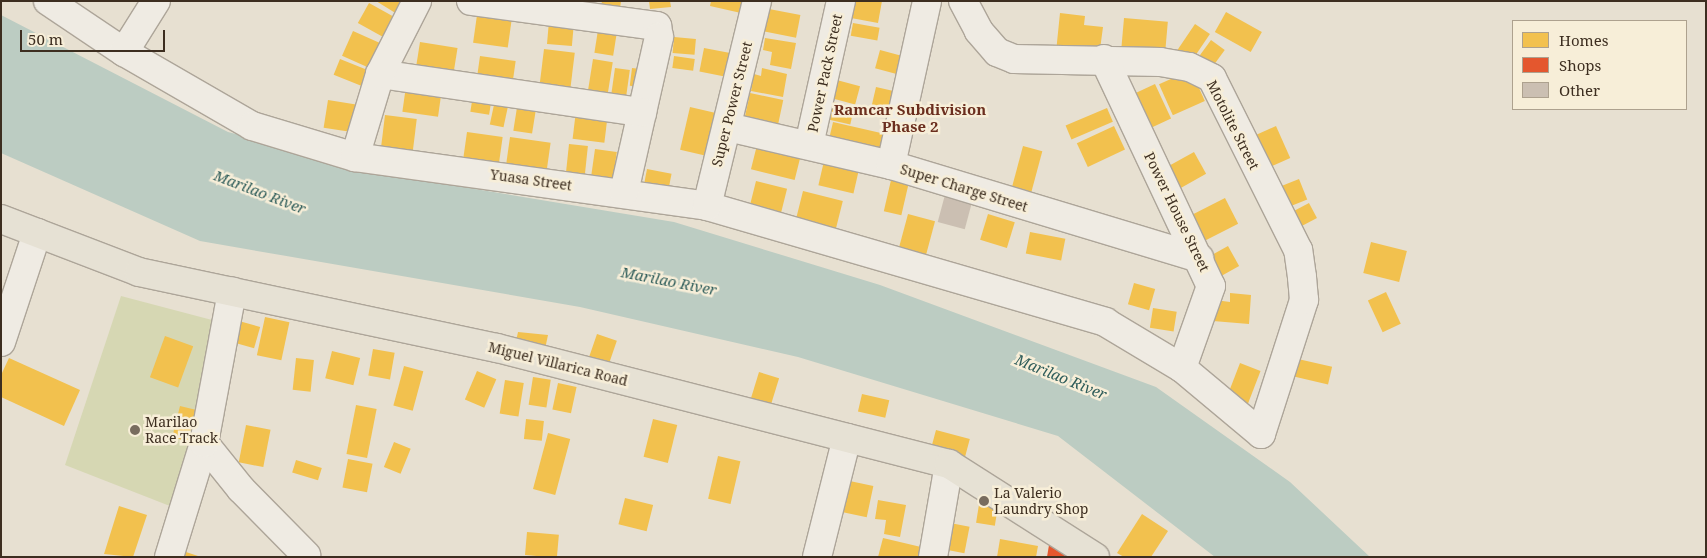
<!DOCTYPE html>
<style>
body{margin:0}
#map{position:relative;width:1707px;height:558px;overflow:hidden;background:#e7e0d1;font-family:"Noto Serif",serif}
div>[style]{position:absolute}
.green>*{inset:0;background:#d6d7b3}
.water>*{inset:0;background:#bcccc2}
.homes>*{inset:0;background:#f2c14e;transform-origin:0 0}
.shops>*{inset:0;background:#e4572e}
.building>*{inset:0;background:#cbbfb2;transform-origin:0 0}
.roads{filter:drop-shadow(1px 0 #ada599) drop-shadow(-1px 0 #ada599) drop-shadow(0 1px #ada599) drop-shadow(0 -1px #ada599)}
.minor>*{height:28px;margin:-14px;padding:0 14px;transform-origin:14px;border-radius:14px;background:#efebe3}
.major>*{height:28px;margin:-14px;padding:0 14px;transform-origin:14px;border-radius:14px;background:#e6e1d4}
.dots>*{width:14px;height:14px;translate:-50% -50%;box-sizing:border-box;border:2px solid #f7eed8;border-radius:50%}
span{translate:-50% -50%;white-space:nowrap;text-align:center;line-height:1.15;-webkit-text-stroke:5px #f7eed8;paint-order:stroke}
.street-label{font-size:14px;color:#3d2e20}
.poi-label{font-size:14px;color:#3d2e20}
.left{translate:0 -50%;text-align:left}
.neighbourhood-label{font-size:15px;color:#6b2e1e;font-weight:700}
.water-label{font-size:15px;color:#2f5d5a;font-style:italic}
.frame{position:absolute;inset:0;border:2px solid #3d2e20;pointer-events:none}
.legend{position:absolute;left:1512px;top:20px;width:175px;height:90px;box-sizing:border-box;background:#f7eed8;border:1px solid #ada18e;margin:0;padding:6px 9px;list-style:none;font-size:15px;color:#3d2e20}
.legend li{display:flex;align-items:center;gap:10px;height:25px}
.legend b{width:25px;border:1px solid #ada18e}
.scale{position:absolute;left:20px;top:30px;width:145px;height:22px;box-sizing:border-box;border:2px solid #3d2e20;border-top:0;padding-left:6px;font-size:15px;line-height:18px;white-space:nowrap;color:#3d2e20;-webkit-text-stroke:4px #f7eed8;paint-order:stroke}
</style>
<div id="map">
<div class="green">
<i style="clip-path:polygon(121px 296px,212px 320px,202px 395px,175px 508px,65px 465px)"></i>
</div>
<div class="water">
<i style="clip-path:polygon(1px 15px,228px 132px,403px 177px,674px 222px,880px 285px,1156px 387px,1290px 482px,1370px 557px,1215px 557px,1058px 436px,798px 357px,580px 307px,200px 241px,1px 153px)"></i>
</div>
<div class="homes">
<i style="clip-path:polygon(376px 1px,404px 1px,397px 14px)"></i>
<i style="clip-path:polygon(602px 1px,621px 1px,620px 9px,601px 6px)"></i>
<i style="clip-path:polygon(649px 1px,670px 1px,671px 7px,650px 9px)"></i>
<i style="clip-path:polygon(711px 1px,743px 1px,741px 13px,710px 6px)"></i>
<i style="clip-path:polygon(854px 1px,882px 1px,878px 23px,851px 18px)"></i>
<i style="left:369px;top:3px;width:33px;height:23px;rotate:29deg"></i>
<i style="left:769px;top:9px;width:32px;height:23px;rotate:11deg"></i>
<i style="left:1226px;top:12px;width:41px;height:23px;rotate:29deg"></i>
<i style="clip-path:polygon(1060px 13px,1085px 16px,1084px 25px,1103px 27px,1099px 57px,1056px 52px)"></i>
<i style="left:477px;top:15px;width:35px;height:28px;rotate:8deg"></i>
<i style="left:1124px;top:18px;width:44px;height:38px;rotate:5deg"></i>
<i style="left:549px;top:21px;width:25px;height:23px;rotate:5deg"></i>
<i style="left:853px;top:23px;width:27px;height:13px;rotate:10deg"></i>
<i style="left:1195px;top:24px;width:18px;height:32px;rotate:34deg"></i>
<i style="left:598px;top:30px;width:19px;height:23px;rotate:9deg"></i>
<i style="left:353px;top:31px;width:35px;height:27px;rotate:24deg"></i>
<i style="left:674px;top:37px;width:22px;height:16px;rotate:5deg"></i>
<i style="clip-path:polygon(765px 38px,796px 43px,791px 69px,770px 65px,772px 52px,763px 50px)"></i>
<i style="left:1211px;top:40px;width:17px;height:27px;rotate:36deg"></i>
<i style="left:420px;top:42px;width:38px;height:29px;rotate:9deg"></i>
<i style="left:704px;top:48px;width:32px;height:24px;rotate:11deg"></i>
<i style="left:544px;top:49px;width:31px;height:37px;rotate:7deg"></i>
<i style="left:880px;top:50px;width:27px;height:19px;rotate:15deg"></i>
<i style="left:480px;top:56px;width:36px;height:22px;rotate:8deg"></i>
<i style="left:674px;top:56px;width:21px;height:12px;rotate:8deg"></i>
<i style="left:340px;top:59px;width:31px;height:17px;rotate:22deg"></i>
<i style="left:593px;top:59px;width:20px;height:39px;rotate:9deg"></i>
<i style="left:615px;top:68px;width:15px;height:32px;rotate:8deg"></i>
<i style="left:632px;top:68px;width:16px;height:18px;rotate:7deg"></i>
<i style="clip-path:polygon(762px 68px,787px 74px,783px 97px,751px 91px,754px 74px,761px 76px)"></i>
<i style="left:1191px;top:70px;width:34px;height:35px;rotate:66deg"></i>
<i style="left:833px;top:79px;width:28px;height:19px;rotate:15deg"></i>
<i style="left:1155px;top:84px;width:38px;height:32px;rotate:65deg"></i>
<i style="left:406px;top:86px;width:36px;height:26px;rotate:8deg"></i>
<i style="left:876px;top:87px;width:27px;height:20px;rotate:13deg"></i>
<i style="left:750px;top:93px;width:34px;height:30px;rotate:12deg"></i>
<i style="left:473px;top:95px;width:19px;height:17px;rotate:9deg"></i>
<i style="left:328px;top:100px;width:30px;height:28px;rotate:9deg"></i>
<i style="left:495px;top:100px;width:14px;height:25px;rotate:12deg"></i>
<i style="left:518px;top:101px;width:19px;height:30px;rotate:9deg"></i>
<i style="left:828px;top:101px;width:27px;height:18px;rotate:13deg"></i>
<i style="left:690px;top:107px;width:31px;height:44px;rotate:13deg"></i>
<i style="left:1107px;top:108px;width:15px;height:45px;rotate:67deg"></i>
<i style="left:576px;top:111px;width:32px;height:28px;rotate:7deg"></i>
<i style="left:385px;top:115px;width:32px;height:32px;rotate:7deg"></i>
<i style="left:833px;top:122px;width:57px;height:22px;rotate:13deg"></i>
<i style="left:1114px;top:126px;width:26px;height:41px;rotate:65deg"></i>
<i style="left:1276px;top:126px;width:35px;height:30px;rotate:66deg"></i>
<i style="left:467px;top:132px;width:36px;height:29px;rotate:8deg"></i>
<i style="left:510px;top:137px;width:41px;height:30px;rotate:8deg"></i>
<i style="left:758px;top:141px;width:45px;height:29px;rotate:14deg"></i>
<i style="left:569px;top:144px;width:19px;height:34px;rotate:6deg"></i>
<i style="left:1023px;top:146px;width:20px;height:48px;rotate:15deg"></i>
<i style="left:595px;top:149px;width:22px;height:26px;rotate:8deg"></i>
<i style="left:1194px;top:152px;width:25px;height:31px;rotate:61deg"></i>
<i style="left:824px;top:161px;width:36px;height:25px;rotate:13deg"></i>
<i style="left:647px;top:169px;width:25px;height:19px;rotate:11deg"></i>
<i style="left:1299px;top:179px;width:22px;height:29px;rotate:68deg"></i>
<i style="left:891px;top:180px;width:18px;height:32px;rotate:13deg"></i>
<i style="left:756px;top:181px;width:32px;height:30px;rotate:14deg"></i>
<i style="left:803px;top:191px;width:41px;height:33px;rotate:14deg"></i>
<i style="left:1225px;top:198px;width:29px;height:43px;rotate:63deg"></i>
<i style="left:1309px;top:203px;width:17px;height:29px;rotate:62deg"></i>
<i style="left:908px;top:214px;width:28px;height:42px;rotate:15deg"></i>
<i style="left:988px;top:214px;width:28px;height:27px;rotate:17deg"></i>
<i style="left:1030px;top:232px;width:36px;height:22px;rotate:11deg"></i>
<i style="left:1371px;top:242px;width:37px;height:32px;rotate:14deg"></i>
<i style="left:1228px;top:246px;width:23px;height:21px;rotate:61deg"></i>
<i style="left:1134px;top:283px;width:22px;height:22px;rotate:16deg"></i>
<i style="left:1386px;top:292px;width:35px;height:20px;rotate:65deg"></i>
<i style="clip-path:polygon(1230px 293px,1251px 295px,1249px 324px,1213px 321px,1215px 300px,1230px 302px)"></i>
<i style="left:1153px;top:308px;width:24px;height:20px;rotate:9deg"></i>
<i style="left:265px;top:317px;width:25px;height:39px;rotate:12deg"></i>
<i style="left:239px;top:321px;width:22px;height:22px;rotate:16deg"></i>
<i style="clip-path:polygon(518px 332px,548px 335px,544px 354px,515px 346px)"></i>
<i style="left:597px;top:334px;width:21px;height:33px;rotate:19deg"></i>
<i style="left:165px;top:336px;width:30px;height:44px;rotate:20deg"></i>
<i style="left:373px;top:349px;width:22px;height:27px;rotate:10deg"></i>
<i style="left:332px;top:351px;width:29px;height:28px;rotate:14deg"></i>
<i style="clip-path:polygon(9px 358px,80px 390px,64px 426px,1px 397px,1px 375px)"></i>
<i style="left:296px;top:358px;width:18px;height:32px;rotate:6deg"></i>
<i style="left:1298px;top:359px;width:35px;height:18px;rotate:13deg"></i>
<i style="left:1240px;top:363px;width:22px;height:40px;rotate:21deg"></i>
<i style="left:404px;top:366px;width:20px;height:41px;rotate:15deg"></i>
<i style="left:477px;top:371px;width:21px;height:31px;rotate:23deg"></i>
<i style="left:759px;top:372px;width:21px;height:38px;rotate:17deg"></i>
<i style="left:533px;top:377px;width:18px;height:28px;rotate:9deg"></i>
<i style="left:505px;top:380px;width:19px;height:34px;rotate:9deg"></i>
<i style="left:558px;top:383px;width:19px;height:27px;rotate:12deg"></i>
<i style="left:862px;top:394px;width:28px;height:18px;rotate:13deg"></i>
<i style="left:356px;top:405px;width:21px;height:50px;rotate:11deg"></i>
<i style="left:180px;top:406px;width:16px;height:32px;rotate:14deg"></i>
<i style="left:526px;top:419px;width:18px;height:20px;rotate:6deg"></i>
<i style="left:653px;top:419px;width:25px;height:39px;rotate:14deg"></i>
<i style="left:246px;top:425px;width:25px;height:38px;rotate:11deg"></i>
<i style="left:936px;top:430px;width:35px;height:27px;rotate:15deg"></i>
<i style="left:548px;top:433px;width:23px;height:58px;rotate:15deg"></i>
<i style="left:394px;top:442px;width:18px;height:27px;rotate:22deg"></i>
<i style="left:718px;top:456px;width:23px;height:44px;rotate:13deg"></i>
<i style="left:348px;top:459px;width:25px;height:29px;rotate:11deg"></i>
<i style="left:296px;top:460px;width:27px;height:13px;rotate:17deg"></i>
<i style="left:845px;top:480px;width:29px;height:32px;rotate:12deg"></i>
<i style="left:625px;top:498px;width:29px;height:27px;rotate:14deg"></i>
<i style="left:980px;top:498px;width:19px;height:25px;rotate:9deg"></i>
<i style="clip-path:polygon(878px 500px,906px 505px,900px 537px,884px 534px,886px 520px,875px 519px)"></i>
<i style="clip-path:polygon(119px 506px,147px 515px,133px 557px,104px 554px)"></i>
<i style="clip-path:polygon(1142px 514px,1168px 531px,1151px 557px,1124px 557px,1117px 553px)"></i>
<i style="left:945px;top:522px;width:25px;height:27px;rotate:11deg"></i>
<i style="left:527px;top:532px;width:32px;height:23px;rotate:5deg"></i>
<i style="clip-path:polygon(883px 538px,921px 547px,918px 557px,878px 557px)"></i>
<i style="clip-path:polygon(1000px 539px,1038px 546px,1036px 557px,997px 557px)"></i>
<i style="clip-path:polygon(186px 552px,198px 556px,198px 557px,184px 557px)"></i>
</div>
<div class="shops">
<i style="clip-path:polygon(1051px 533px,1088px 557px,1047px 557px)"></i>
</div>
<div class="building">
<i style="left:946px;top:191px;width:28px;height:32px;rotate:15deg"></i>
</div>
<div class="roads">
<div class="minor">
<i style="left:48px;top:1px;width:92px;rotate:33.9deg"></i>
<i style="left:124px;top:52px;width:148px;rotate:30deg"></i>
<i style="left:252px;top:126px;width:108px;rotate:16.8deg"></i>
<i style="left:355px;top:157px;width:355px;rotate:7.9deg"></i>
<i style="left:707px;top:206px;width:415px;rotate:16.2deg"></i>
<i style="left:1105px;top:322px;width:90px;rotate:30.9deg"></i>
<i style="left:1182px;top:368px;width:103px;rotate:39.9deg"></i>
<i style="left:1261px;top:434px;width:141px;rotate:-72.2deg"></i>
<i style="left:1304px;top:300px;width:23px;rotate:-95deg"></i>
<i style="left:1302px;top:277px;width:27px;rotate:-98deg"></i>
<i style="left:1298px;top:250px;width:192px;rotate:-116.6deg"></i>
<i style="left:1212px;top:78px;width:25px;rotate:-154deg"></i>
<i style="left:1189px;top:67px;width:29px;rotate:-170deg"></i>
<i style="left:1160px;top:62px;width:146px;rotate:-178.8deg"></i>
<i style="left:1014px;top:59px;width:18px;rotate:-158deg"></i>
<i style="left:997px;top:52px;width:28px;rotate:-131deg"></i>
<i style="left:979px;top:31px;width:34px;rotate:-118deg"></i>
<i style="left:471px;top:1px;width:188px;rotate:7.7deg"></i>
<i style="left:657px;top:26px;width:11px;rotate:80deg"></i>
<i style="left:659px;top:37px;width:159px;rotate:102.7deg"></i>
<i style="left:124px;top:52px;width:60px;rotate:-57.9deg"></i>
<i style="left:1104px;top:59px;width:251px;rotate:64.8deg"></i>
<i style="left:1211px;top:286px;width:87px;rotate:109.5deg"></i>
<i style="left:380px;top:74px;width:265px;rotate:8.3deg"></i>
<i style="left:728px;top:127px;width:167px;rotate:13.1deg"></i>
<i style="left:891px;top:165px;width:322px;rotate:16.8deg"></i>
<i style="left:809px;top:145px;width:148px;rotate:-77.5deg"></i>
<i style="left:355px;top:157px;width:87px;rotate:-73.2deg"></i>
<i style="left:380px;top:74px;width:82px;rotate:-63.1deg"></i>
<i style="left:891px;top:165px;width:168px;rotate:-77.6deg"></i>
<i style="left:707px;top:206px;width:211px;rotate:-76.3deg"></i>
<i style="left:1px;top:342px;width:115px;rotate:-71.7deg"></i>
<i style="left:204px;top:443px;width:59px;rotate:51.2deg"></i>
<i style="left:241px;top:489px;width:93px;rotate:45.4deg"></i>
<i style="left:169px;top:557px;width:119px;rotate:-72.9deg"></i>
<i style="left:204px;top:443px;width:154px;rotate:-79.5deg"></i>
<i style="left:817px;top:557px;width:123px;rotate:-75.9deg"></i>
<i style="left:933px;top:557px;width:94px;rotate:-80.2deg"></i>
</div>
<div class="major">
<i style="left:1px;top:219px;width:148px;rotate:21deg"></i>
<i style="left:139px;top:272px;width:366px;rotate:12deg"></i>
<i style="left:497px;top:348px;width:467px;rotate:14.4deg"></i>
<i style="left:949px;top:464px;width:173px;rotate:32.5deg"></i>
</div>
</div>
<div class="dots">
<i style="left:135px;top:430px;background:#786c5e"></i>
<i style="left:984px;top:501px;background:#786c5e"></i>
</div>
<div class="street-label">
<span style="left:825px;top:73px;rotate:-78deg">Power Pack Street</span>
<span style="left:732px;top:104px;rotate:-76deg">Super Power Street</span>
<span style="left:1233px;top:125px;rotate:63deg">Motolite Street</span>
<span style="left:531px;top:180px;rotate:8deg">Yuasa Street</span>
<span style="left:964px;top:188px;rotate:17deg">Super Charge Street</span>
<span style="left:1177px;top:212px;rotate:64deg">Power House Street</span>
<span style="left:558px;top:364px;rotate:14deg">Miguel Villarica Road</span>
</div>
<div class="poi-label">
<span class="left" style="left:145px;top:430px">Marilao<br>Race Track</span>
<span class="left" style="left:994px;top:501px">La Valerio<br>Laundry Shop</span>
</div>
<div class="neighbourhood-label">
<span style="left:910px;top:118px">Ramcar Subdivision<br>Phase 2</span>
</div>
<div class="water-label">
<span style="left:260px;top:192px;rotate:21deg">Marilao River</span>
<span style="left:669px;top:281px;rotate:11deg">Marilao River</span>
<span style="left:1061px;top:377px;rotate:22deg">Marilao River</span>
</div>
<div class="frame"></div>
<ul class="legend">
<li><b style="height:14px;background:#f2c14e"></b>Homes</li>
<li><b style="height:14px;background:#e4572e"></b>Shops</li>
<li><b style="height:14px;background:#cbbfb2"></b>Other</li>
</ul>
<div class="scale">50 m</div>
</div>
